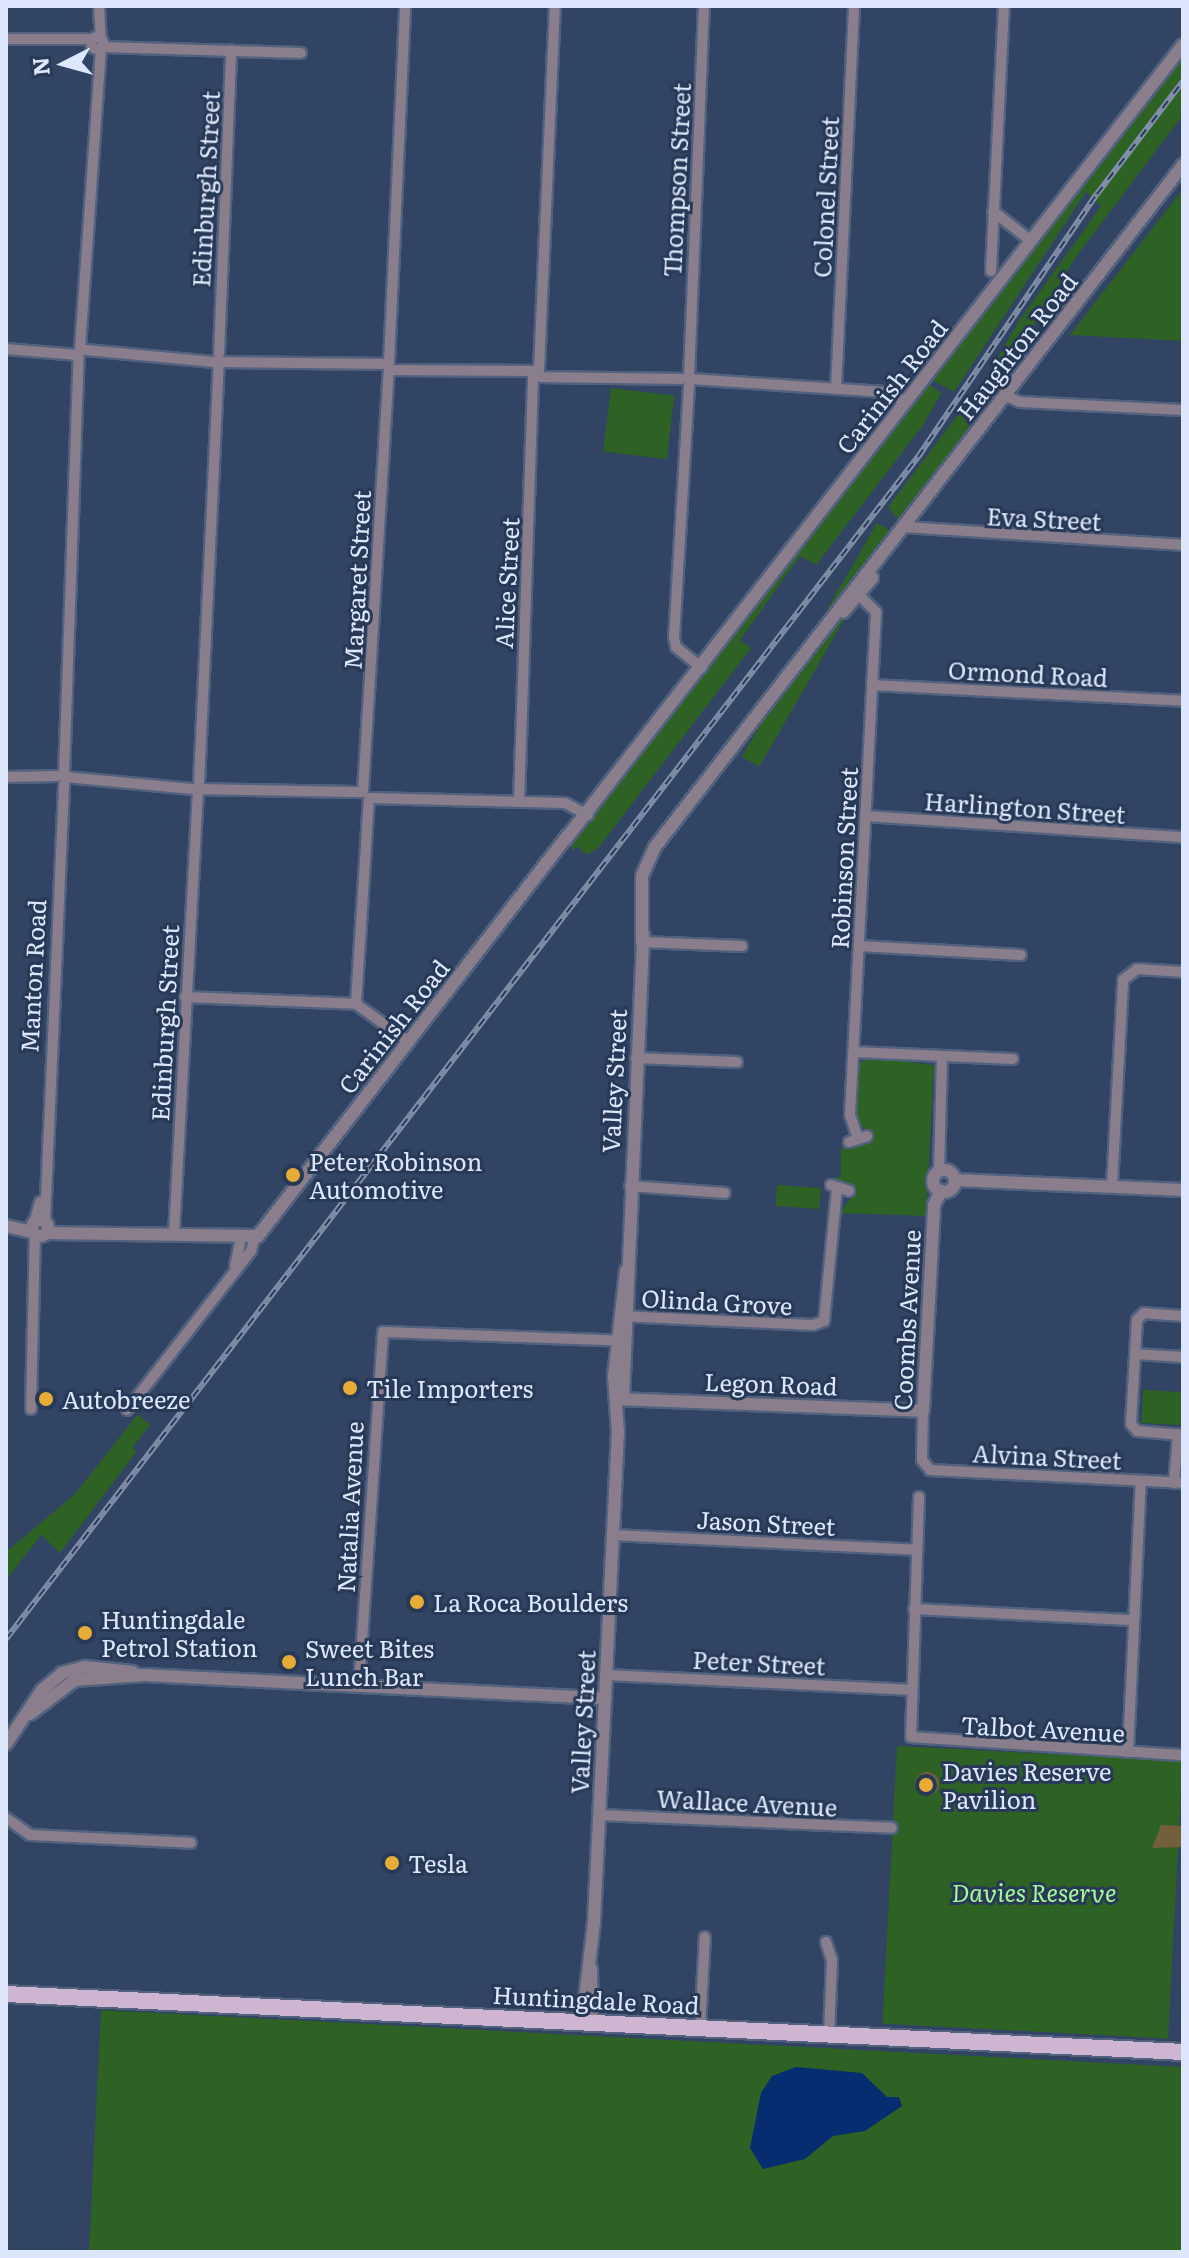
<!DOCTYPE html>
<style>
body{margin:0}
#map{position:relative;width:1189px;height:2258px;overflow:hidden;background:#324463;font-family:Literata,serif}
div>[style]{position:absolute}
.green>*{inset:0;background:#2e6124;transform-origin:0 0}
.water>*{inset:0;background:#062d6f}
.building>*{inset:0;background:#745f3c}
.round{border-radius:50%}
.roads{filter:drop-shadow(2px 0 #51617e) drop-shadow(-2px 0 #51617e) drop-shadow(0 2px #51617e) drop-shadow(0 -2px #51617e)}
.minor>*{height:10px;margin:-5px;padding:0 5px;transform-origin:5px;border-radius:5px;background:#8a7e8c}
.minor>.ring{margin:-5px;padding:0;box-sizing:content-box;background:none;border:10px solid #8a7e8c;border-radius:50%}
.tertiary>*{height:12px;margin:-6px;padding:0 6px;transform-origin:6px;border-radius:6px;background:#8a7e8c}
.tertiary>.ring{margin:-6px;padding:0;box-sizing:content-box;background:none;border:12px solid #8a7e8c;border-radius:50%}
.primary>*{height:16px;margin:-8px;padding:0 8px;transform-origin:8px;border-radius:8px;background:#ceb6d3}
.rail>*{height:6px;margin-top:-3px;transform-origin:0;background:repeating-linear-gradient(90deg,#283957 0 9px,#8190aa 0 18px);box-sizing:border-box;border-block:2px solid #8190aa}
.dots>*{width:22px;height:22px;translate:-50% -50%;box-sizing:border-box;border:4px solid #283957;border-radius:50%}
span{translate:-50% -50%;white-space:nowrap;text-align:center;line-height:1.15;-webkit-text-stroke:6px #283957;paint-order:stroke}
.street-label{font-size:24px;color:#dce7fb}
.poi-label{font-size:24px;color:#dce7fb}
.left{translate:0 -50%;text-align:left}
.park-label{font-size:24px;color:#a6f896;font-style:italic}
.frame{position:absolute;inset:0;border:8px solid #dce7fb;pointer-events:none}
.north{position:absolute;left:24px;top:24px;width:80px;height:80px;-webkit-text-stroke:6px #283957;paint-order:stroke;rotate:264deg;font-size:22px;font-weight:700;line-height:32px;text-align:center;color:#dce7fb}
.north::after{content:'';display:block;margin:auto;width:28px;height:36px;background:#dce7fb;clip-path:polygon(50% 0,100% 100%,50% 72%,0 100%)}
</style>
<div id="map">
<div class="green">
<i style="clip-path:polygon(1183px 55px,1183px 115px,1076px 257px,998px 384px,968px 408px,1021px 318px,1101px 206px,1086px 192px,954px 392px,930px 379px)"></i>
<i style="clip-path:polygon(1183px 189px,1183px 341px,1070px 335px)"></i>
<i style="clip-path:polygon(928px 383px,941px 393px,924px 424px,816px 565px,800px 556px,740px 640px,751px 648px,599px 847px,587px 855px,576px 846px,573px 851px,570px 843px)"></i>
<i style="left:611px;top:388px;width:64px;height:64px;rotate:7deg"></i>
<i style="clip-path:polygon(960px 412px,969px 426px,979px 421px,901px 523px,888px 507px)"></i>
<i style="left:877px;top:523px;width:20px;height:270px;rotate:30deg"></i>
<i style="clip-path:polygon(869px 1057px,934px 1065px,926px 1216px,840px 1213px,853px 1195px,852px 1185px,832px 1179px,841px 1176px,841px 1148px,870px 1139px,855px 1114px,858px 1064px)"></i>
<i style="left:777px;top:1185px;width:44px;height:21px;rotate:4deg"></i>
<i style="left:1143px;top:1390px;width:40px;height:33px;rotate:3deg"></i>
<i style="clip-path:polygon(138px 1414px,150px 1425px,132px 1448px,137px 1451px,60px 1553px,41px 1535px,6px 1580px,6px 1552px,75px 1494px)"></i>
<i style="left:897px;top:1746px;width:286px;height:278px;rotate:3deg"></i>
<i style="clip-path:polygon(101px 2010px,1183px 2067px,1183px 2252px,89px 2252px)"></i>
</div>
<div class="water">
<i style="clip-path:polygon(796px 2067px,862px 2073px,887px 2097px,899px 2097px,902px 2106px,865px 2131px,833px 2136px,805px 2159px,763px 2169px,750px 2148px,761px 2093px,772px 2076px)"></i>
</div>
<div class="building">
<i class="round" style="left:915px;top:1772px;width:24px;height:24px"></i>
<i style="clip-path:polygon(1161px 1825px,1183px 1826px,1183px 1847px,1152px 1848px)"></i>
</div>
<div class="roads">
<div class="minor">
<i style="left:99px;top:6px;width:33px;rotate:87deg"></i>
<i class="ring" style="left:91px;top:37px;width:2px;height:2px"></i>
<i style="left:6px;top:39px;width:87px"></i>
<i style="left:102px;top:47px;width:199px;rotate:1.7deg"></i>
<i style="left:993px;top:211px;width:48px;rotate:38.3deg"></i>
<i style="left:991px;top:271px;width:265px;rotate:-87.2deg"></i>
<i style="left:80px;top:348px;width:301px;rotate:-86deg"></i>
<i style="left:6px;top:349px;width:72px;rotate:4.8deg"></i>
<i style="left:86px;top:350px;width:128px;rotate:5.4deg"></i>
<i style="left:219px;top:354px;width:304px;rotate:-87.7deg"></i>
<i style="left:220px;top:362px;width:163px;rotate:0.7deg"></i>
<i style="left:389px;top:363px;width:357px;rotate:-87.4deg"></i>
<i style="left:391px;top:370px;width:142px;rotate:0.4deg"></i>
<i style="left:539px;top:370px;width:364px;rotate:-87.5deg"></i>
<i style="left:540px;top:377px;width:142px;rotate:0.8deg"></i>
<i style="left:689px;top:378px;width:372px;rotate:-87.7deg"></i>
<i style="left:690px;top:379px;width:195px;rotate:3.8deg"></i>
<i style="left:885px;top:392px;width:23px;rotate:25deg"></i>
<i style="left:689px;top:386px;width:252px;rotate:93.4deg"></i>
<i style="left:674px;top:638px;width:9px;rotate:77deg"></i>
<i style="left:676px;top:647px;width:33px;rotate:39deg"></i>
<i style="left:836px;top:389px;width:383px;rotate:-87.3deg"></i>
<i style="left:1006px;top:396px;width:15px;rotate:23deg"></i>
<i style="left:1020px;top:402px;width:163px;rotate:2.8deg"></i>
<i style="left:905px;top:527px;width:279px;rotate:3.7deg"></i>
<i style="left:855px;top:591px;width:30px;rotate:45deg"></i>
<i style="left:876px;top:612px;width:504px;rotate:92.96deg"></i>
<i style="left:850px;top:1115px;width:21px;rotate:71deg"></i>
<i style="left:872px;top:685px;width:311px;rotate:2.9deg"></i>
<i style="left:64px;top:776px;width:420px;rotate:-88deg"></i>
<i style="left:6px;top:777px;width:51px;rotate:-1.1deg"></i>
<i style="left:65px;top:777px;width:128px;rotate:5.4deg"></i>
<i style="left:199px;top:782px;width:419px;rotate:-87.3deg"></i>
<i style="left:200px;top:789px;width:162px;rotate:1.1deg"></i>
<i style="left:363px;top:791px;width:421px;rotate:-86.5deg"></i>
<i style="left:370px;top:798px;width:195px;rotate:1.5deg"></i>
<i style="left:565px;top:803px;width:26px;rotate:28deg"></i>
<i style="left:519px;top:802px;width:424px;rotate:-88.1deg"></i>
<i style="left:865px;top:816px;width:319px;rotate:3.8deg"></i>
<i style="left:642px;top:942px;width:100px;rotate:2.3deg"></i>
<i style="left:859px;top:946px;width:162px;rotate:3.2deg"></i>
<i style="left:185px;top:997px;width:171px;rotate:2.3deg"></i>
<i style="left:356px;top:1004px;width:65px;rotate:35.6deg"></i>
<i style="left:356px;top:1004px;width:205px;rotate:-86.4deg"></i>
<i style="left:854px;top:1052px;width:159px;rotate:2.5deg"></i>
<i style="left:636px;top:1058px;width:101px;rotate:2.3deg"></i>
<i style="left:849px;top:1142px;width:19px;rotate:-18deg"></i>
<i style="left:939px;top:1172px;width:115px;rotate:-88.5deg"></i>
<i style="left:831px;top:1185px;width:19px;rotate:18deg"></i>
<i style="left:630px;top:1186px;width:95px;rotate:4.2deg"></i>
<i style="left:1112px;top:1186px;width:206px;rotate:-86.9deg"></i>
<i style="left:1123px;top:980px;width:18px;rotate:-38deg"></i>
<i style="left:1137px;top:969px;width:46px;rotate:3.7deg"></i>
<i style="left:35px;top:1220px;width:19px;rotate:-74deg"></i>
<i style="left:45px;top:1221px;width:438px;rotate:-87.5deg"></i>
<i style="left:174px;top:1234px;width:445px;rotate:-86.9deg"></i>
<i style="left:235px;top:1266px;width:30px;rotate:-78deg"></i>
<i style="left:620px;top:1316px;width:193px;rotate:2.7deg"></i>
<i style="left:813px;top:1325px;width:12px;rotate:-20deg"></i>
<i style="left:824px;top:1321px;width:133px;rotate:-84.4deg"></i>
<i style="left:1183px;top:1316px;width:39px;rotate:-176deg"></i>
<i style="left:1144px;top:1313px;width:10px;rotate:135deg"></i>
<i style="left:1137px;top:1320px;width:104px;rotate:93.3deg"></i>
<i style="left:1131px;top:1424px;width:9px;rotate:49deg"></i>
<i style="left:1137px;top:1431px;width:46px;rotate:5deg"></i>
<i style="left:1135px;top:1354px;width:48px;rotate:3.6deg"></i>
<i style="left:31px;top:1409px;width:175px;rotate:-88.7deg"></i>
<i style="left:127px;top:1410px;width:202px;rotate:-52.1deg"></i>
<i style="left:251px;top:1251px;width:16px;rotate:-75deg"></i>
<i style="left:923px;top:1411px;width:49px;rotate:91.2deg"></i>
<i style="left:922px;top:1460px;width:13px;rotate:51deg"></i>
<i style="left:930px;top:1470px;width:253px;rotate:2.9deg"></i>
<i style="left:1174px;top:1483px;width:49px;rotate:-85.3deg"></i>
<i style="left:919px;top:1497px;width:240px;rotate:91.9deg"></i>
<i style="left:911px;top:1737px;width:273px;rotate:3.8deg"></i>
<i style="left:613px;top:1535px;width:304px;rotate:2.8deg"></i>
<i style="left:914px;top:1609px;width:220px;rotate:2.9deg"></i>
<i style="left:606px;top:1675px;width:304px;rotate:2.8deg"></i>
<i style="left:359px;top:1685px;width:354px;rotate:-86.1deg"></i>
<i style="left:383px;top:1332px;width:242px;rotate:2.1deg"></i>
<i style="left:1128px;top:1752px;width:271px;rotate:-87.3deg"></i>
<i style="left:599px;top:1815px;width:293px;rotate:2.5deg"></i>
<i style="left:6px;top:1818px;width:29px;rotate:35deg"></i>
<i style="left:30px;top:1835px;width:161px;rotate:2.8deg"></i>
<i style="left:826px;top:1942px;width:19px;rotate:72deg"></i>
<i style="left:832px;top:1960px;width:75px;rotate:92.3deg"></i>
<i style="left:700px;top:2028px;width:91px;rotate:-86.9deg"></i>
</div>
<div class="tertiary">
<i style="left:843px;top:612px;width:45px;rotate:-49.5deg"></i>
<i style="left:565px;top:840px;width:1007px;rotate:-52.14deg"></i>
<i style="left:642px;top:942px;width:66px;rotate:-90deg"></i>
<i style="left:642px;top:876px;width:32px;rotate:-66deg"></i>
<i style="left:655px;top:847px;width:863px;rotate:-52.25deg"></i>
<i class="ring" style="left:933px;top:1170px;width:10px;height:10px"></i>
<i style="left:955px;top:1180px;width:228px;rotate:2.5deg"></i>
<i class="ring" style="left:32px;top:1220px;width:4px;height:4px"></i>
<i style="left:6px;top:1226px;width:28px;rotate:13deg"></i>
<i style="left:47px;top:1233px;width:211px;rotate:0.8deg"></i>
<i style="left:258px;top:1236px;width:507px;rotate:-52.29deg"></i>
<i style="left:616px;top:1399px;width:307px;rotate:2.2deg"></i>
<i style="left:923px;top:1411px;width:206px;rotate:-86.9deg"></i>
<i style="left:934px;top:1205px;width:16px;rotate:-63deg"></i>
<i style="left:623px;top:1399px;width:465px;rotate:-87.5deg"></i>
<i style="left:30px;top:1714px;width:56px;rotate:-37.1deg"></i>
<i style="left:75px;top:1680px;width:69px;rotate:-4.1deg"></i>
<i style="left:144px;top:1675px;width:462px;rotate:2.9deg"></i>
<i style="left:6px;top:1744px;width:65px;rotate:-56.3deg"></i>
<i style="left:42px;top:1690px;width:26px;rotate:-40deg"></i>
<i style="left:62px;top:1673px;width:24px;rotate:-15deg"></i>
<i style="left:85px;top:1667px;width:48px;rotate:5.9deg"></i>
<i style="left:591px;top:1968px;width:55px;rotate:89deg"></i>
<i style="left:582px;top:2023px;width:102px;rotate:-83.2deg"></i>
<i style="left:594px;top:1922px;width:490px;rotate:-87.2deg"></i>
<i style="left:618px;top:1433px;width:57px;rotate:-94deg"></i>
<i style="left:614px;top:1376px;width:106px;rotate:-83.5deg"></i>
</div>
<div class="primary">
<i style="left:6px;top:1994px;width:1178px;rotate:2.82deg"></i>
</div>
</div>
<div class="rail">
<i style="left:6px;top:1639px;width:1493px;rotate:-52.35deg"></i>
<i style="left:918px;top:457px;width:318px;rotate:-55.8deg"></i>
<i style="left:1097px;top:194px;width:142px;rotate:-52.7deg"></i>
</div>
<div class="dots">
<i style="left:293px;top:1175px;background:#e7ac36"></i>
<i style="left:350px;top:1388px;background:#e7ac36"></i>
<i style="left:46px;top:1399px;background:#e7ac36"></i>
<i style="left:417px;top:1602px;background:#e7ac36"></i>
<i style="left:85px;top:1633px;background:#e7ac36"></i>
<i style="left:289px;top:1662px;background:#e7ac36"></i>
<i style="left:926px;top:1785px;background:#e7ac36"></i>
<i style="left:392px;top:1863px;background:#e7ac36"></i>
</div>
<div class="street-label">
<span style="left:676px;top:180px;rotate:-87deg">Thompson Street</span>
<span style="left:205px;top:189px;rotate:-87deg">Edinburgh Street</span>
<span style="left:825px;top:197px;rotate:-87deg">Colonel Street</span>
<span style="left:1016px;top:346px;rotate:-52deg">Haughton Road</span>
<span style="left:891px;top:386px;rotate:-52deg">Carinish Road</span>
<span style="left:1044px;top:518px;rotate:3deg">Eva Street</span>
<span style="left:356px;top:580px;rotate:-87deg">Margaret Street</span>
<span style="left:506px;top:583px;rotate:-87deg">Alice Street</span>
<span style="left:1028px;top:673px;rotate:3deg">Ormond Road</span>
<span style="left:1025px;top:807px;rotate:4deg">Harlington Street</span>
<span style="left:843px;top:858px;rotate:-87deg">Robinson Street</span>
<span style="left:32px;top:976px;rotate:-87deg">Manton Road</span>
<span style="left:164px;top:1023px;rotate:-87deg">Edinburgh Street</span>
<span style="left:393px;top:1026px;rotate:-52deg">Carinish Road</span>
<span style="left:613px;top:1081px;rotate:-87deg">Valley Street</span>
<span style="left:717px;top:1301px;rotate:3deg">Olinda Grove</span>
<span style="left:906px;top:1320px;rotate:-87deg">Coombs Avenue</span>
<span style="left:771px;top:1383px;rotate:2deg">Legon Road</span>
<span style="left:1047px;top:1456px;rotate:3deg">Alvina Street</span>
<span style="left:349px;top:1507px;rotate:-87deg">Natalia Avenue</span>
<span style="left:766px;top:1522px;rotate:3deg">Jason Street</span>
<span style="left:759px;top:1662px;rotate:3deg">Peter Street</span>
<span style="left:582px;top:1722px;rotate:-87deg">Valley Street</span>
<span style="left:1043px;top:1728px;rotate:3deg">Talbot Avenue</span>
<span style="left:747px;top:1802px;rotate:3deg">Wallace Avenue</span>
<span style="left:596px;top:1999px;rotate:3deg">Huntingdale Road</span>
</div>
<div class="poi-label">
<span class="left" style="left:309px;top:1175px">Peter Robinson<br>Automotive</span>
<span class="left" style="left:366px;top:1388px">Tile Importers</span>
<span class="left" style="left:62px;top:1399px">Autobreeze</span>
<span class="left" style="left:433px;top:1602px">La Roca Boulders</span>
<span class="left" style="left:101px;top:1633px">Huntingdale<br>Petrol Station</span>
<span class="left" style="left:305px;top:1662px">Sweet Bites<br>Lunch Bar</span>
<span class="left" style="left:942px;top:1785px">Davies Reserve<br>Pavilion</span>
<span class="left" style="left:408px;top:1863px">Tesla</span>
</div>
<div class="park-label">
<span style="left:1034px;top:1892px">Davies Reserve</span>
</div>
<div class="frame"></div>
<div class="north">N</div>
</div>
